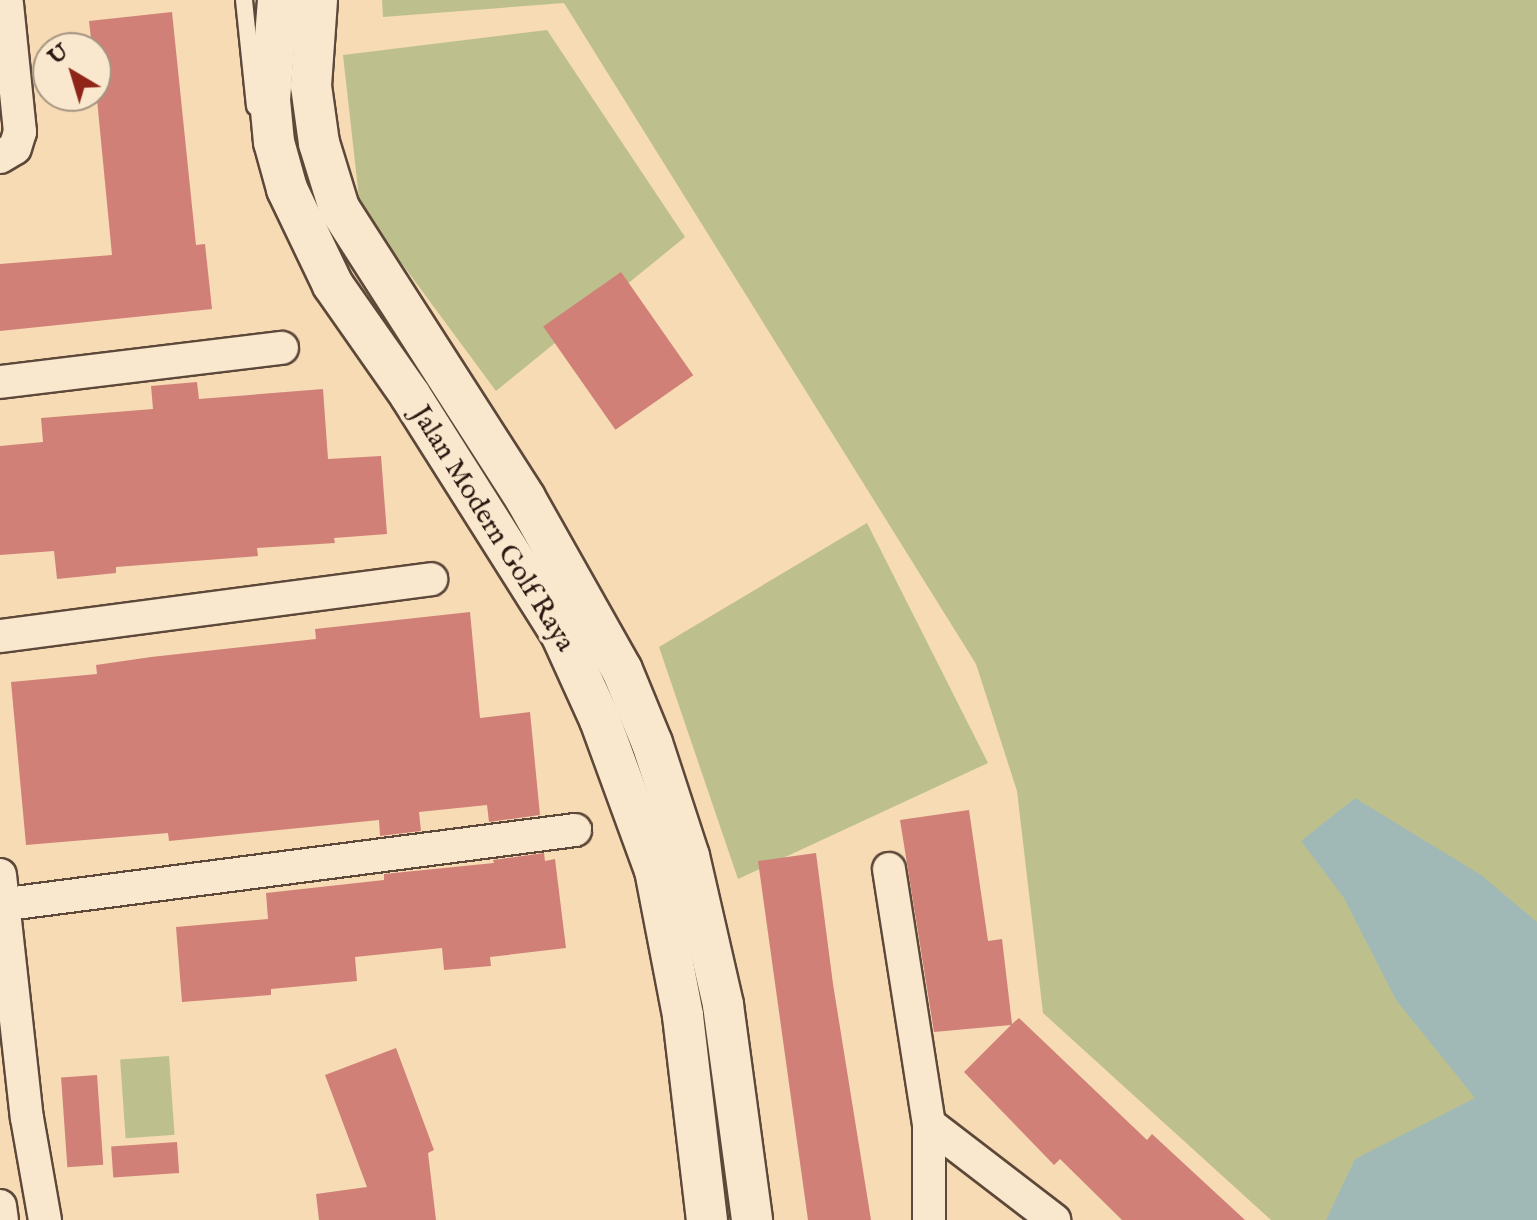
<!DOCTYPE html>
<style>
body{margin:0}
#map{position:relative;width:1537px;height:1220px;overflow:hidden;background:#f6dbb4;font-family:"IM FELL English",serif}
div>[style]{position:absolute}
.green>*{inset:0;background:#bdc08c;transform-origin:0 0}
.water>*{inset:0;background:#a0b9b7}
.building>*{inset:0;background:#d08077;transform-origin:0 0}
.roads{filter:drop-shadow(2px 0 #5d4839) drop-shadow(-2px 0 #5d4839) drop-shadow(0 2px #5d4839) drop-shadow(0 -2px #5d4839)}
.service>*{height:16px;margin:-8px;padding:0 8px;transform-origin:8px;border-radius:8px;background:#f9e8ce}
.minor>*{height:32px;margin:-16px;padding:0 16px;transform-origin:16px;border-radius:16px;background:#f9e8ce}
.tertiary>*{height:40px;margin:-20px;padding:0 20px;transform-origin:20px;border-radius:20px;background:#f9e8ce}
span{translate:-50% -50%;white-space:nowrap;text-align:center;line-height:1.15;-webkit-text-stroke:7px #f9e8ce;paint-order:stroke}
.street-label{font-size:28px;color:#2a1710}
.north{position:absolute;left:32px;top:32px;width:80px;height:80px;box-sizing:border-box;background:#f9e8ce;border:2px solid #a69482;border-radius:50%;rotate:322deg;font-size:22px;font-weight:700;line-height:32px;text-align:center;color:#2a1710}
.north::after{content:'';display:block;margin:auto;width:28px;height:36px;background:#8f2418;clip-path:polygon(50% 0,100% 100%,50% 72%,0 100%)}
</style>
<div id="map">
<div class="green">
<i style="clip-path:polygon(382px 0,1537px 0,1537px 1220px,1271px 1220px,1043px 1013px,1017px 791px,976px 664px,564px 3px,383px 17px)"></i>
<i style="clip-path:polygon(547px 30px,685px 237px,496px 391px,360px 207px,343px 55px)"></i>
<i style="clip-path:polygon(867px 523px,988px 763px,738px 879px,659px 647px)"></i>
<i style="left:169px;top:1056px;width:79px;height:49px;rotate:86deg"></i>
</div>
<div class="water">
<i style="clip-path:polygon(1355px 798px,1481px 875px,1537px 922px,1537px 1220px,1326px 1220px,1355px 1159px,1475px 1098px,1396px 1000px,1344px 898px,1301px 841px)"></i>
</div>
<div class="building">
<i style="clip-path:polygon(172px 12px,196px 245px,205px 244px,212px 309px,0 331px,0 264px,112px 255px,96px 89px,96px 48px,92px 48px,89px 21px)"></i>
<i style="left:621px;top:272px;width:126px;height:95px;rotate:55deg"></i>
<i style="clip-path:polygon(197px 382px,199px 399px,323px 389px,328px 459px,381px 456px,387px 534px,334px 538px,335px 543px,257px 548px,258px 556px,116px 567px,116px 573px,57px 579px,54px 551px,0 555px,0 446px,43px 442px,41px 418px,153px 409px,151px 386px)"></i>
<i style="clip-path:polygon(470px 612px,480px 718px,530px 712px,540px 815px,489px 822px,487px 805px,419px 812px,421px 831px,380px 836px,379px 820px,169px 841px,168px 833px,26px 845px,11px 682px,97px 674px,96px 665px,151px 657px,316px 639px,315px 629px)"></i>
<i style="clip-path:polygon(969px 810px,988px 941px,1002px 939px,1012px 1024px,1019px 1018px,1147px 1140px,1152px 1134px,1245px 1220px,1122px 1220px,1060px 1159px,1054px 1165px,964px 1072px,1011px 1025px,934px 1032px,900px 820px)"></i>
<i style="clip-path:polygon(544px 853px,545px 861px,555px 859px,566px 948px,490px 957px,491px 966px,444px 970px,442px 948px,355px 957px,357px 981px,271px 989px,271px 995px,182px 1002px,176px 927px,268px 919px,266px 893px,384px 880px,384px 874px,494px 863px,493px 860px)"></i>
<i style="clip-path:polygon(816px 853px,833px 984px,871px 1220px,808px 1220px,758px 861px)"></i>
<i style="clip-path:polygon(396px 1048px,434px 1150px,428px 1153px,436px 1220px,319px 1220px,316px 1194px,367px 1187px,325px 1075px)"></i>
<i style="left:97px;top:1075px;width:90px;height:36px;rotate:86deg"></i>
<i style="left:177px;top:1142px;width:31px;height:66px;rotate:86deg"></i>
</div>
<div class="roads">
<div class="service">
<i style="left:244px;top:0;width:107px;rotate:84.1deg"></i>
</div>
<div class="minor">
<i style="left:0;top:157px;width:17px;rotate:-31deg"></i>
<i style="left:15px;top:148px;width:17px;rotate:-73deg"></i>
<i style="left:20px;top:132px;width:129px;rotate:-95.8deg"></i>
<i style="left:0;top:382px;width:284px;rotate:-6.9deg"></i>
<i style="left:0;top:636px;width:435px;rotate:-7.5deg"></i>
<i style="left:889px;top:869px;width:258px;rotate:81.1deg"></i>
<i style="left:929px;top:1124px;width:158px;rotate:37.5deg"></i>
<i style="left:0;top:875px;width:244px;rotate:83.7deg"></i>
<i style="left:27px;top:1118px;width:104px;rotate:80deg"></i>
<i style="left:0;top:905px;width:580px;rotate:-7.43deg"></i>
<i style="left:929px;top:1124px;width:96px;rotate:90deg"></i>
<i style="left:0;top:1206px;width:14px;rotate:82deg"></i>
</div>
<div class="tertiary">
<i style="left:278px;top:0;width:100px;rotate:94.6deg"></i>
<i style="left:270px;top:100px;width:42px;rotate:84.6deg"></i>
<i style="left:274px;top:142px;width:49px;rotate:74.5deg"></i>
<i style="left:287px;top:189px;width:106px;rotate:64.4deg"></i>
<i style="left:333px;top:285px;width:134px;rotate:55deg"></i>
<i style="left:410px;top:395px;width:283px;rotate:57.7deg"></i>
<i style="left:561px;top:634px;width:94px;rotate:65.6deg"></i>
<i style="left:600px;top:720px;width:160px;rotate:69.9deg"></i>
<i style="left:655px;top:870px;width:149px;rotate:79.1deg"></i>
<i style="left:683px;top:1016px;width:205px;rotate:83.3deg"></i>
<i style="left:317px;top:0;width:86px;rotate:94deg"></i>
<i style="left:311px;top:86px;width:58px;rotate:82deg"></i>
<i style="left:319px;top:143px;width:68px;rotate:72.9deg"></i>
<i style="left:339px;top:208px;width:345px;rotate:57.3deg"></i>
<i style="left:525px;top:498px;width:197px;rotate:60.6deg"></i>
<i style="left:622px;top:670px;width:79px;rotate:67.7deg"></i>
<i style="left:652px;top:743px;width:119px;rotate:71.9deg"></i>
<i style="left:689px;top:856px;width:153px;rotate:77.1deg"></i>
<i style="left:723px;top:1005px;width:217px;rotate:82.3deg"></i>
</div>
</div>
<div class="street-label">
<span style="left:492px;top:529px;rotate:58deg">Jalan Modern Golf Raya</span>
</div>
<div class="north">U</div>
</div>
